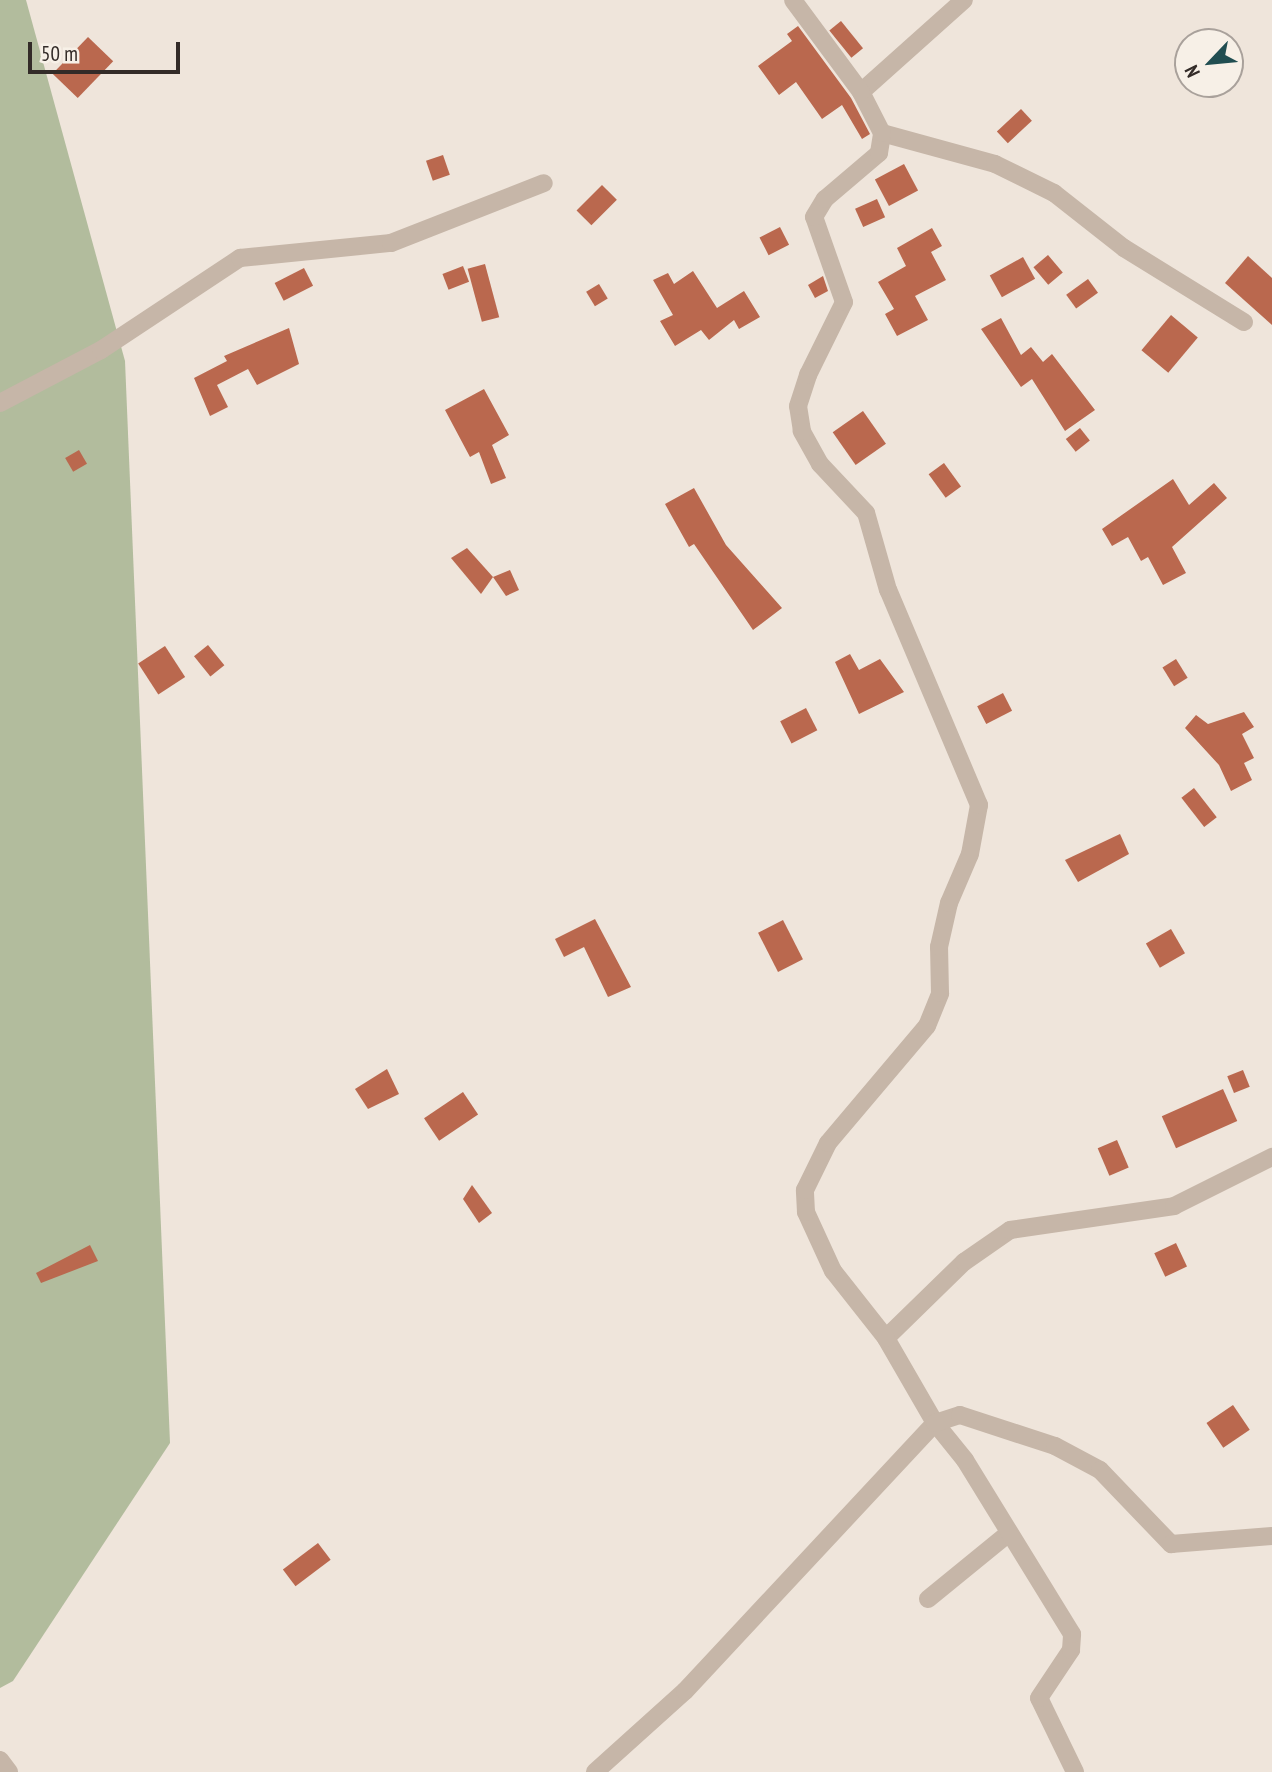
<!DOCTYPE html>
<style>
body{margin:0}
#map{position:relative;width:1272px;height:1772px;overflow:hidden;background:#efe5db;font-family:"PT Sans Narrow",sans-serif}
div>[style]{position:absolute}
.green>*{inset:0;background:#b2bc9d}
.building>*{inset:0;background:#ba684e;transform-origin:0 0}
.street>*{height:18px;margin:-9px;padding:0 9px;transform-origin:9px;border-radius:9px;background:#c6b6a8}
span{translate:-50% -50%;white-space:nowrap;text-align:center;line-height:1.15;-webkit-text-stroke:6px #f7f0e7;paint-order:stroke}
.north{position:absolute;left:1174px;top:28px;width:70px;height:70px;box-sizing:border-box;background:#f7f0e7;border:2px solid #a9a19b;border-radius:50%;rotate:244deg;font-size:19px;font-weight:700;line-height:28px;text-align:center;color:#332b28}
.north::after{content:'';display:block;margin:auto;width:24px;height:32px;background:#214e51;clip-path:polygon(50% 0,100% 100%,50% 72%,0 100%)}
.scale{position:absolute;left:28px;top:42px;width:152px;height:32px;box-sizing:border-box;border:4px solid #332b28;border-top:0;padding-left:9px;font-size:21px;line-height:24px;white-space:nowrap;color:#332b28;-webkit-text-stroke:5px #f7f0e7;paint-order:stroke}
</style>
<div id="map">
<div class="green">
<i style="clip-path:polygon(0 0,26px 0,125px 361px,170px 1443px,13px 1681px,0 1688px)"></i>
</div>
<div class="building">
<i style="left:841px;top:21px;width:35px;height:15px;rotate:51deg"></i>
<i style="clip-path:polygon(798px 26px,851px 98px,870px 134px,862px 139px,842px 105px,822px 119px,796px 82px,779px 95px,758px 66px,792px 41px,787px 34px)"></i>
<i style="left:88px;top:37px;width:35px;height:51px;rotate:44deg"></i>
<i style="left:1021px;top:109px;width:16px;height:33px;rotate:47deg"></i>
<i style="left:443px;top:155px;width:21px;height:18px;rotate:71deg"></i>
<i style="left:904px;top:164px;width:30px;height:33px;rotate:62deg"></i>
<i style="left:602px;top:185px;width:21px;height:36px;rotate:45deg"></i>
<i style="left:877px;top:199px;width:20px;height:24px;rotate:66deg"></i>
<i style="left:780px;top:227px;width:20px;height:23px;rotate:63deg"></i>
<i style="clip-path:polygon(932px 228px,942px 246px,931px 252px,946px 280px,915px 296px,928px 320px,897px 336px,885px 314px,894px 309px,878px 282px,906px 266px,897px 248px)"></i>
<i style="left:1048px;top:255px;width:23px;height:19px;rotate:50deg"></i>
<i style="clip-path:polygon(1248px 256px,1272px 278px,1272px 325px,1225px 283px)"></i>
<i style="left:1023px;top:257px;width:25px;height:38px;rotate:61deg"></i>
<i style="left:485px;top:264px;width:55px;height:18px;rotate:75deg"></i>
<i style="left:463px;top:266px;width:17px;height:22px;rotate:69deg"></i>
<i style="left:304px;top:268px;width:20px;height:33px;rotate:63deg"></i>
<i style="clip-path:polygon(693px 271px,717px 308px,744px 291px,760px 317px,739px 329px,734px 320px,709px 340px,701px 330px,675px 346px,660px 321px,673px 315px,653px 280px,668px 273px,674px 284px)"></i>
<i style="clip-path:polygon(823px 276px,828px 291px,815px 298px,808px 285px)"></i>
<i style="left:1088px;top:279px;width:17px;height:27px;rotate:54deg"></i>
<i style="left:599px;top:284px;width:17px;height:15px;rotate:59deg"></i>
<i style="left:1171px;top:315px;width:35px;height:46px;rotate:40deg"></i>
<i style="clip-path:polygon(1001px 318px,1021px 355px,1031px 347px,1043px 362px,1052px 354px,1095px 410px,1065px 431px,1032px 379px,1021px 387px,981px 329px)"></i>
<i style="clip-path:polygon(289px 328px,299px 364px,257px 385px,248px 369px,217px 385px,228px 407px,210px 416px,194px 378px,227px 361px,224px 356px)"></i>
<i style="clip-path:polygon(484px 389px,509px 435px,492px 445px,506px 478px,491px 484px,479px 452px,470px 457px,445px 410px)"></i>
<i style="left:863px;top:411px;width:40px;height:37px;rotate:55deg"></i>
<i style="left:1080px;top:428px;width:16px;height:18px;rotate:52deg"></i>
<i style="left:79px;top:450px;width:16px;height:16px;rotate:60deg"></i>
<i style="left:944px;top:463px;width:29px;height:19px;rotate:54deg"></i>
<i style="clip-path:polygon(1173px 479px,1189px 505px,1214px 483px,1227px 498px,1172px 547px,1186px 573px,1163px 585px,1148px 557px,1141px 561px,1128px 537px,1112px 546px,1102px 529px)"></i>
<i style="clip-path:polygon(694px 488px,726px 545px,782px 608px,753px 630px,694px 544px,689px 547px,665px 504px)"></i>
<i style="clip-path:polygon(467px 548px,493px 577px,481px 594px,451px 558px)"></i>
<i style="clip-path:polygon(510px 570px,519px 590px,506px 596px,493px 577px)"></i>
<i style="left:208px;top:645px;width:26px;height:18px;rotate:51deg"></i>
<i style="left:165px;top:646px;width:37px;height:32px;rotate:57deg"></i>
<i style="clip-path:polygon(850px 654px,859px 670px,880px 659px,904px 692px,859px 714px,835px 662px)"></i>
<i style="left:1176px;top:659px;width:22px;height:16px;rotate:58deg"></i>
<i style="left:1003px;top:693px;width:20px;height:29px;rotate:63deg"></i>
<i style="left:806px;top:708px;width:25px;height:29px;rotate:63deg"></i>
<i style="clip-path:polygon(1244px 712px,1254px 727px,1242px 734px,1254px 758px,1244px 763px,1252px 780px,1231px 791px,1219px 765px,1185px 728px,1196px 715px,1208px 724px)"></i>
<i style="left:1194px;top:788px;width:37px;height:16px;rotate:52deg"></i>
<i style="clip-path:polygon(1120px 834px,1129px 854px,1078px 882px,1065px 860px)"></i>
<i style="clip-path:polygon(595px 919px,631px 987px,608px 997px,584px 947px,564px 957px,555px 939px)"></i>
<i style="left:783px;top:920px;width:44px;height:28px;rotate:63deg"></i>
<i style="left:1171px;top:929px;width:28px;height:29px;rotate:60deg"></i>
<i style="clip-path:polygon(387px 1069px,399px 1094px,368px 1109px,355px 1089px)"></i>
<i style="left:1243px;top:1070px;width:18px;height:17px;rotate:68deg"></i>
<i style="left:1223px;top:1089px;width:35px;height:67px;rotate:66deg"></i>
<i style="left:463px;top:1092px;width:27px;height:47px;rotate:56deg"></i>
<i style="left:1117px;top:1140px;width:30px;height:21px;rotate:67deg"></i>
<i style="clip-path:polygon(472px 1185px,492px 1213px,479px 1223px,463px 1199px)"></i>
<i style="left:1176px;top:1243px;width:26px;height:24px;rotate:65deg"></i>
<i style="clip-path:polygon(90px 1245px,98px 1261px,41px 1283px,36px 1273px)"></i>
<i style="left:1233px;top:1405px;width:30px;height:32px;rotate:56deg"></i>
<i style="left:318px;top:1543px;width:21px;height:44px;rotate:53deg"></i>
</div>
<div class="street">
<i style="left:861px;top:92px;width:138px;rotate:-41.8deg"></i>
<i style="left:882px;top:133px;width:117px;rotate:15.3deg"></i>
<i style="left:995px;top:164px;width:66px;rotate:26.2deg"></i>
<i style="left:1054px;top:193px;width:89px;rotate:38.2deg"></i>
<i style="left:1124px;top:248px;width:141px;rotate:31.7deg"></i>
<i style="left:0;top:403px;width:114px;rotate:-27.7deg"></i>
<i style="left:101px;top:350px;width:167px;rotate:-33.5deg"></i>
<i style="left:240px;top:258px;width:152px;rotate:-5.7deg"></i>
<i style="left:391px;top:243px;width:164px;rotate:-21.4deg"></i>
<i style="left:886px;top:1338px;width:109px;rotate:-44.3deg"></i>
<i style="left:964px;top:1262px;width:56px;rotate:-34.8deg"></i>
<i style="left:1010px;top:1230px;width:166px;rotate:-8.3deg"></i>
<i style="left:1174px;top:1206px;width:110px;rotate:-26.6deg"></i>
<i style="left:928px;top:1599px;width:104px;rotate:-39.2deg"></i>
<i style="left:0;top:1760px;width:15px;rotate:53deg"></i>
<i style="left:595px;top:1772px;width:121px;rotate:-42deg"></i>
<i style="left:685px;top:1691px;width:367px;rotate:-47deg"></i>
<i style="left:935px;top:1423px;width:98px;rotate:-120deg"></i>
<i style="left:886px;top:1338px;width:85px;rotate:-128.3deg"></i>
<i style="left:833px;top:1271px;width:65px;rotate:-114.6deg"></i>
<i style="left:806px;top:1212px;width:22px;rotate:-93deg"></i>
<i style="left:805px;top:1190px;width:52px;rotate:-63.9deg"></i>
<i style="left:828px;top:1143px;width:153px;rotate:-49.8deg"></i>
<i style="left:927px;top:1026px;width:35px;rotate:-68deg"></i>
<i style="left:940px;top:993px;width:46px;rotate:-91.2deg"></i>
<i style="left:939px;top:947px;width:45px;rotate:-77.2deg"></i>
<i style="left:949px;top:903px;width:53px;rotate:-66.8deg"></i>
<i style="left:970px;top:854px;width:50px;rotate:-79.6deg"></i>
<i style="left:979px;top:805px;width:233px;rotate:-112.9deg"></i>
<i style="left:888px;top:590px;width:80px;rotate:-105.9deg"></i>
<i style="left:866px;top:513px;width:67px;rotate:-133.2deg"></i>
<i style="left:820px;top:464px;width:38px;rotate:-119deg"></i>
<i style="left:802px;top:431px;width:25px;rotate:-99deg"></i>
<i style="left:798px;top:406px;width:33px;rotate:-72deg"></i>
<i style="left:808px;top:375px;width:81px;rotate:-63.7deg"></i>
<i style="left:844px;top:302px;width:90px;rotate:-109.4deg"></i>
<i style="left:814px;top:217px;width:21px;rotate:-59deg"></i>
<i style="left:825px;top:199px;width:71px;rotate:-40.4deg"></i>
<i style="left:879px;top:153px;width:20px;rotate:-81deg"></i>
<i style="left:882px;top:133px;width:46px;rotate:-117.1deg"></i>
<i style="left:861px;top:92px;width:114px;rotate:-126.5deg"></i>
<i style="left:1075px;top:1772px;width:82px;rotate:-115.9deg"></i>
<i style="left:1039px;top:1698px;width:58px;rotate:-56.3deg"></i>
<i style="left:1071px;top:1650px;width:16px;rotate:-86deg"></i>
<i style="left:1072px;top:1634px;width:204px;rotate:-121.6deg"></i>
<i style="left:965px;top:1460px;width:48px;rotate:-129deg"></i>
<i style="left:935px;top:1423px;width:26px;rotate:-18deg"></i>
<i style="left:960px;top:1415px;width:100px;rotate:18.1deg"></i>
<i style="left:1055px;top:1446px;width:51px;rotate:28.1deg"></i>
<i style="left:1100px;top:1470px;width:103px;rotate:46.2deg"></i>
<i style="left:1171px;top:1544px;width:101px;rotate:-4.5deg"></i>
</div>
<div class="north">N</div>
<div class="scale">50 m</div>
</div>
